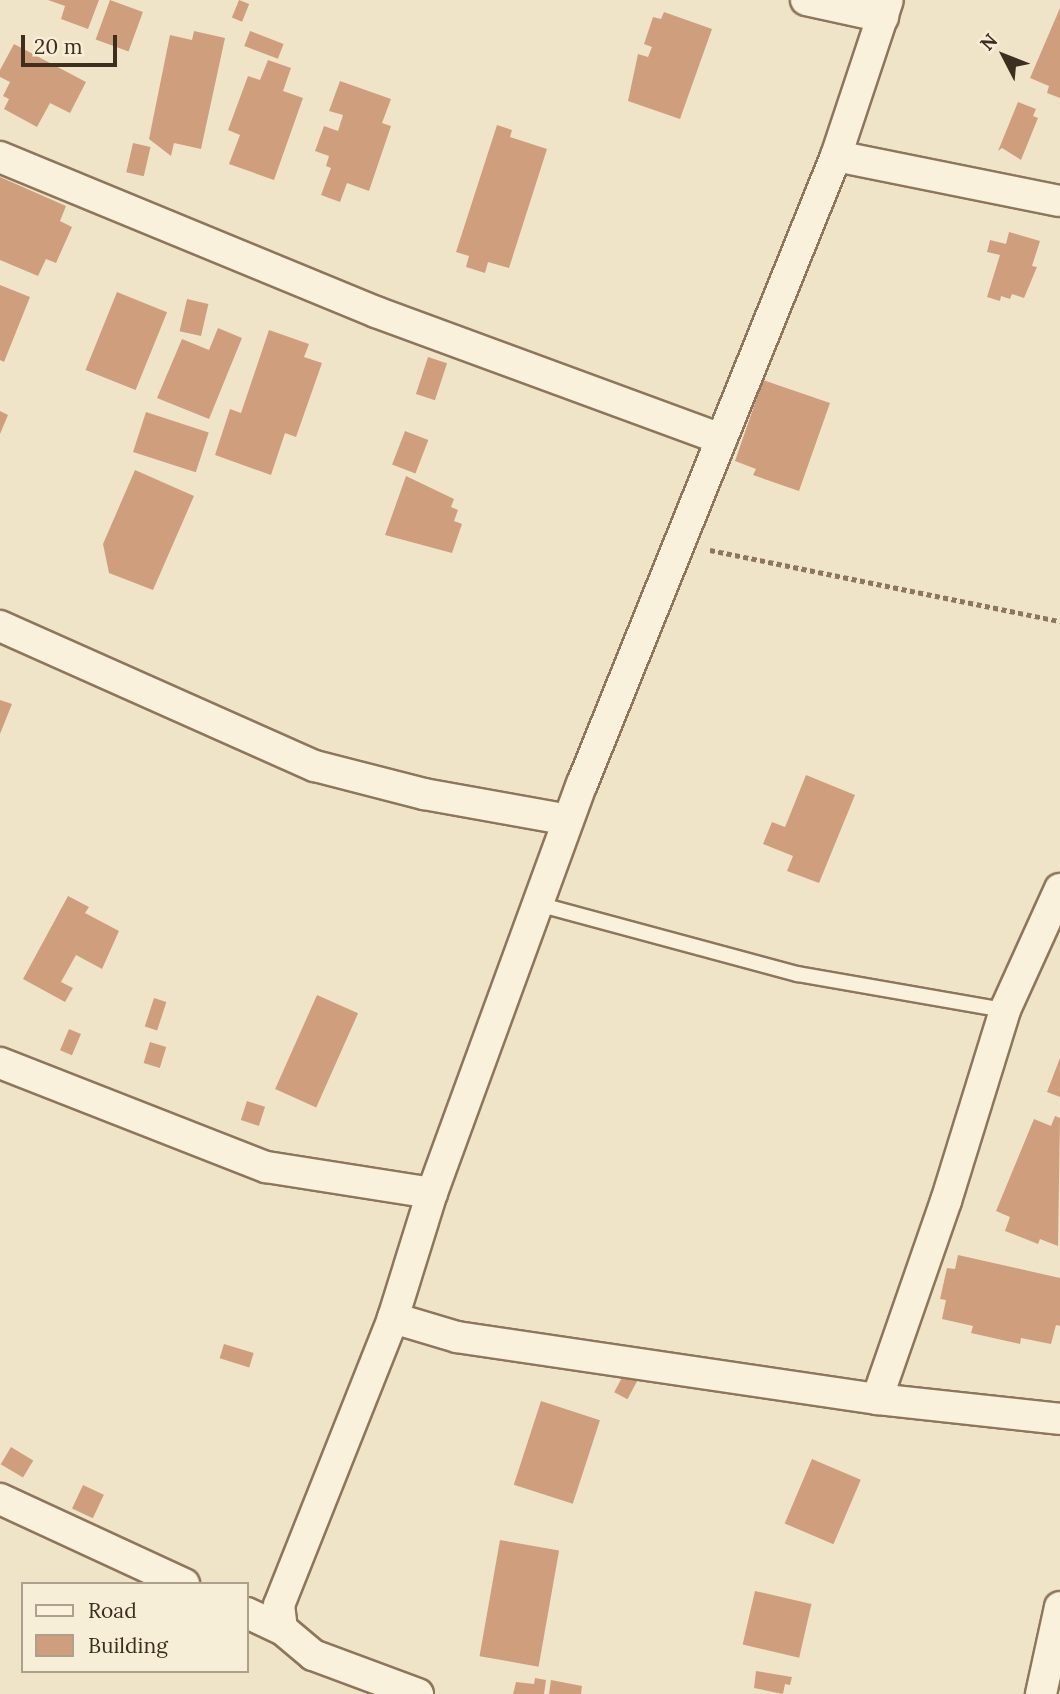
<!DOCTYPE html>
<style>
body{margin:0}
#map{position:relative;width:1060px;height:1694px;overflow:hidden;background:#f0e4c8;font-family:Lora,serif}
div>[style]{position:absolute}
.building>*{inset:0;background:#cf9f7d;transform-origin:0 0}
.path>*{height:4.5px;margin-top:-2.25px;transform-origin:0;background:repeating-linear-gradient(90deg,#8d765c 0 5px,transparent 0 8.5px)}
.roads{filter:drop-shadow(2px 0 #8d765c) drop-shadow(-2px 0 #8d765c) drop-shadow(0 2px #8d765c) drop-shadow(0 -2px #8d765c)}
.lane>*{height:14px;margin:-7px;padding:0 7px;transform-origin:7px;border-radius:7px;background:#faf1dc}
.street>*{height:30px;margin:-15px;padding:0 15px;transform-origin:15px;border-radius:15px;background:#faf1dc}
span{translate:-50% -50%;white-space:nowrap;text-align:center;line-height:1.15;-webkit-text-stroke:5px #f7eed8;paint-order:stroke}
.legend{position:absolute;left:21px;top:1582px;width:228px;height:91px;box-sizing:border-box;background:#f7eed8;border:2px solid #ada18e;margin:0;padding:9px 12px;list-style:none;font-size:21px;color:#3d2e20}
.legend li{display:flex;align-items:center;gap:14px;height:35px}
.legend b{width:35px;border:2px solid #ada18e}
.north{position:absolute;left:969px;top:21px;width:70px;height:70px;-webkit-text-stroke:5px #f7eed8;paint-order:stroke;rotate:312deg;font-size:19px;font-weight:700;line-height:28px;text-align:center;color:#3d2e20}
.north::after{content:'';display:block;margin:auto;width:24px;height:32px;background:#3d2e20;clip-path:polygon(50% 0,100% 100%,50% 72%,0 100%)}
.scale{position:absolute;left:21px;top:35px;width:96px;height:32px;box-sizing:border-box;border:4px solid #3d2e20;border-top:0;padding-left:9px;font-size:21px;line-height:24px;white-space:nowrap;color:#3d2e20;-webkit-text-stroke:5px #f7eed8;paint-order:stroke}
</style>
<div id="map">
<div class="building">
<i style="clip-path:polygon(48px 0,99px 0,88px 29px,61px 19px,65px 6px)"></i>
<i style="left:110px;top:0;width:35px;height:42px;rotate:20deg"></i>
<i style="left:239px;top:0;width:11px;height:19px;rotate:22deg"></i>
<i style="clip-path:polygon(1060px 8px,1060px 98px,1047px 93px,1049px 86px,1030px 78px)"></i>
<i style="clip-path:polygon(664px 12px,712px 29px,680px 119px,628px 101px,638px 54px,648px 57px,652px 47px,644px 44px,653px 17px,661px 19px)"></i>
<i style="clip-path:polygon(194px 31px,225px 38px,201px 149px,174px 143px,171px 156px,149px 139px,170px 35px,192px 40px)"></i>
<i style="left:250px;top:31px;width:36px;height:16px;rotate:21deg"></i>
<i style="clip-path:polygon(14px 44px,86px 82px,70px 113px,50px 103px,37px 127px,4px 109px,9px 99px,3px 96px,10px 82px,0 77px,0 70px)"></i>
<i style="clip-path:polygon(268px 60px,291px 68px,283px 91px,303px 98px,274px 180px,229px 164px,240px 135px,228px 130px,248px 76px,260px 80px)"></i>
<i style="clip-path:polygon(340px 81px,391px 99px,382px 123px,391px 126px,369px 191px,347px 183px,340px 202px,321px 195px,331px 168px,326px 166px,329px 156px,315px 151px,324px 126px,338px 131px,343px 115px,329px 111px)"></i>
<i style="clip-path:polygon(1018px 102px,1036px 109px,1033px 116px,1038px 118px,1021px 160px,1002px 148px,998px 151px)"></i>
<i style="clip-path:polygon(497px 125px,512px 130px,510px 137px,547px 149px,509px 268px,488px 262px,485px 273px,466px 267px,469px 256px,456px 252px)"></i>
<i style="left:133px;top:143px;width:18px;height:30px;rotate:13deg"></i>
<i style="clip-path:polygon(0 177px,66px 206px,60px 221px,72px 227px,56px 263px,46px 259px,38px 276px,0 260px)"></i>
<i style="clip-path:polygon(1009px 232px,1040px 241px,1032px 266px,1037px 267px,1024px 298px,1012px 294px,1010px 299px,1001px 296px,1000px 301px,987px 297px,1000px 255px,987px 252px,990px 240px,1006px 244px)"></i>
<i style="clip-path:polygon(0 285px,30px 297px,4px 362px,0 360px)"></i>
<i style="left:117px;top:292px;width:54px;height:84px;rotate:22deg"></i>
<i style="left:187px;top:299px;width:22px;height:33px;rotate:13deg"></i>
<i style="clip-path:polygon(218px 328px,242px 338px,209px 419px,157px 398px,182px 339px,209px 350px)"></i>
<i style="clip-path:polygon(269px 330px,309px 344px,304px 357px,322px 363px,296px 437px,285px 433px,271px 475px,215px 455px,230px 409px,241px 413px)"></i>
<i style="left:428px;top:357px;width:20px;height:39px;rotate:18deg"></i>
<i style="clip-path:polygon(763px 380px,830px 403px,799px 491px,753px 475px,756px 469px,735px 461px)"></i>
<i style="clip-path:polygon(0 411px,8px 415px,0 434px)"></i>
<i style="left:146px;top:412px;width:66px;height:42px;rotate:18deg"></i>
<i style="left:405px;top:431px;width:25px;height:36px;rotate:21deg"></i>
<i style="clip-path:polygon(135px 470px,194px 496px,153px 590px,109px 573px,103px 544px)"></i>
<i style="clip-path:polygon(406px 476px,454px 499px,451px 507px,458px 510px,454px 521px,462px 524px,452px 553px,385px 535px)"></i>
<i style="clip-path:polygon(0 700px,12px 704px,0 734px)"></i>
<i style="clip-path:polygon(806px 775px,855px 795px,819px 883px,787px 871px,793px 856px,763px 844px,772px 822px,785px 827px)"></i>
<i style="clip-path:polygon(68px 896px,89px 907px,85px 913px,119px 931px,102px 969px,76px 955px,61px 982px,73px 988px,65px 1002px,23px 979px)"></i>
<i style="left:317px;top:995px;width:45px;height:103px;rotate:24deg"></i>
<i style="left:154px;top:998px;width:13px;height:30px;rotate:18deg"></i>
<i style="left:69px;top:1029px;width:13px;height:23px;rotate:23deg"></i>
<i style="left:150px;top:1042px;width:17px;height:22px;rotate:17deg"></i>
<i style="clip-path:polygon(1060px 1058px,1060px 1097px,1047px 1092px)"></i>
<i style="left:247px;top:1101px;width:19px;height:20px;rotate:18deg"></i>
<i style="clip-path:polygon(1055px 1116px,1060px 1118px,1058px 1246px,1040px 1239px,1038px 1244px,1005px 1231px,1010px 1217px,996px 1211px,1034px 1119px,1051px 1126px)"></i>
<i style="clip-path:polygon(958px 1255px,1060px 1278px,1060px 1326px,1056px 1325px,1051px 1344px,1021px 1338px,1020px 1344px,971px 1333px,973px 1326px,942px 1319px,946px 1300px,940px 1299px,947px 1268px,955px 1269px)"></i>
<i style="left:224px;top:1344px;width:31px;height:15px;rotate:17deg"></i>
<i style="left:625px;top:1372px;width:15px;height:23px;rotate:28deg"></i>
<i style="left:541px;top:1401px;width:62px;height:88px;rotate:18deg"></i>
<i style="left:11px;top:1447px;width:26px;height:20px;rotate:31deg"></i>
<i style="left:812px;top:1459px;width:53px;height:70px;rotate:23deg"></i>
<i style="left:83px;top:1485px;width:23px;height:26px;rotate:25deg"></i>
<i style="left:500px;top:1540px;width:60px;height:118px;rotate:10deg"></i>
<i style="left:755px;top:1591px;width:58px;height:55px;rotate:13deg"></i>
<i style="clip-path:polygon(756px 1671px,792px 1677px,790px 1685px,785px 1684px,783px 1694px,754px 1688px)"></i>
<i style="clip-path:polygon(535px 1678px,546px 1680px,544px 1694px,513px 1694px,516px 1682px,534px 1684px)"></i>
<i style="clip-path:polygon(551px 1680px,582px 1686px,581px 1694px,549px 1694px)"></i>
</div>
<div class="path">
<i style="left:710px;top:550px;width:357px;rotate:11.5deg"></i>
</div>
<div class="roads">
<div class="lane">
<i style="left:538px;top:904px;width:269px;rotate:15.1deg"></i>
<i style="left:798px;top:974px;width:210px;rotate:9.9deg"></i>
</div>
<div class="street">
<i style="left:806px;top:0;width:79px;rotate:12.4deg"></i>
<i style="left:836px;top:156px;width:228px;rotate:11.4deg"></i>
<i style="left:0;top:157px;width:407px;rotate:22.4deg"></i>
<i style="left:376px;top:312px;width:368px;rotate:20.2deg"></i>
<i style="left:0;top:626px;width:345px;rotate:24deg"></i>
<i style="left:315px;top:766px;width:113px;rotate:14.4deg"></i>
<i style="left:424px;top:794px;width:146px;rotate:10.2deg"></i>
<i style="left:0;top:1063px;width:286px;rotate:21.4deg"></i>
<i style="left:266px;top:1167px;width:168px;rotate:8.9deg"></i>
<i style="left:393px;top:1318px;width:67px;rotate:16.5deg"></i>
<i style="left:457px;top:1337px;width:425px;rotate:8.4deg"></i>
<i style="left:877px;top:1399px;width:184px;rotate:6.2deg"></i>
<i style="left:877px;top:1399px;width:210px;rotate:-70.8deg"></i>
<i style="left:946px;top:1201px;width:200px;rotate:-72.8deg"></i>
<i style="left:1005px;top:1010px;width:133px;rotate:-65.6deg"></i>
<i style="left:0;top:1499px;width:203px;rotate:24.8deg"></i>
<i style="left:247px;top:1613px;width:38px;rotate:25deg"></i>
<i style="left:418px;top:1694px;width:112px;rotate:-159.6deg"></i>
<i style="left:313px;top:1655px;width:40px;rotate:-140deg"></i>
<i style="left:282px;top:1629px;width:24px;rotate:-97deg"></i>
<i style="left:279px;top:1605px;width:309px;rotate:-68.3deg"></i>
<i style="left:393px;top:1318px;width:131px;rotate:-72.7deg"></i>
<i style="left:432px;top:1193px;width:436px;rotate:-69.9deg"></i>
<i style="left:582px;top:784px;width:677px;rotate:-67.98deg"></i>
<i style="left:836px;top:156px;width:164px;rotate:-71.6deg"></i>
<i style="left:1041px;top:1694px;width:89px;rotate:-77.7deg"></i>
</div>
</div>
<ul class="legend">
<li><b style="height:9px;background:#faf1dc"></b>Road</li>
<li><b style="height:19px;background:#cf9f7d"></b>Building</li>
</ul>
<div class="north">N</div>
<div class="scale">20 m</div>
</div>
